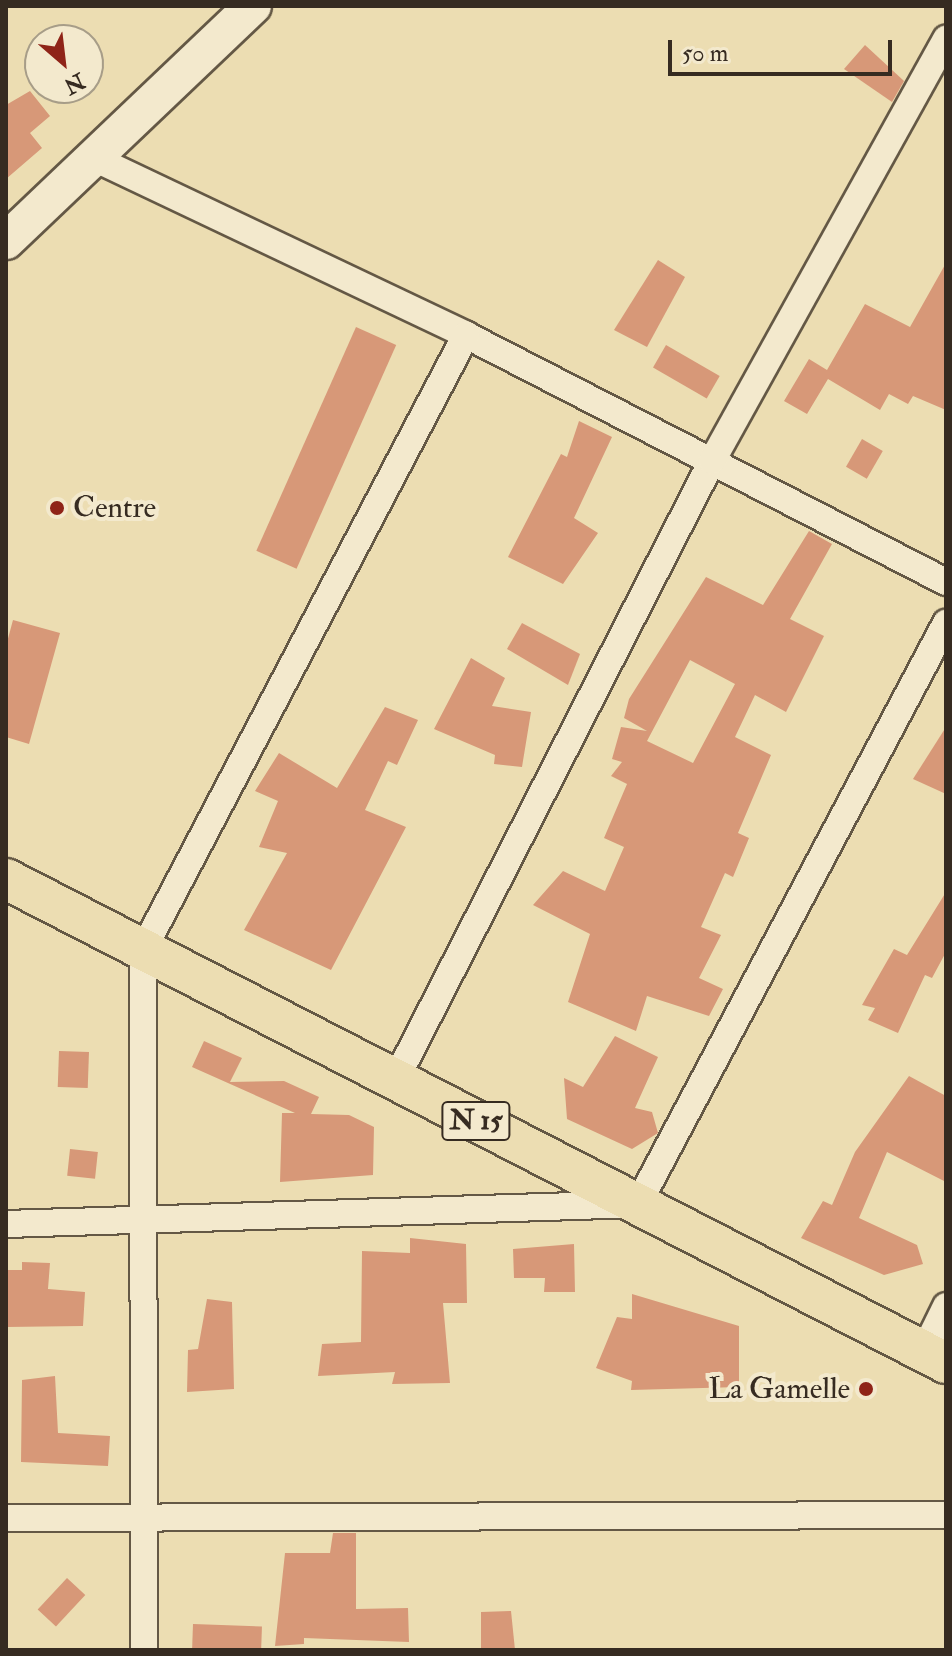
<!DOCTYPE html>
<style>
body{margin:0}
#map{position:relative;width:952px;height:1656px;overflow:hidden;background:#ecddb2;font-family:"IM FELL Double Pica",serif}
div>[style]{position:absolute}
.building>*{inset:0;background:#d79878;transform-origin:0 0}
.roads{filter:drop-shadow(2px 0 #645845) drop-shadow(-2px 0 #645845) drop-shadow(0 2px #645845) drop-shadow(0 -2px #645845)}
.minor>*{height:26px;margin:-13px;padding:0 13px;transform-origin:13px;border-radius:13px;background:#f3e9cd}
.secondary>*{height:36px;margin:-18px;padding:0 18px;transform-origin:18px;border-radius:18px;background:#f3e9cd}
.primary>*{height:40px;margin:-20px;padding:0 20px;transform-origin:20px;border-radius:20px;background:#ecddb2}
.dots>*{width:22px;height:22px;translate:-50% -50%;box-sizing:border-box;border:4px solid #f3e9cd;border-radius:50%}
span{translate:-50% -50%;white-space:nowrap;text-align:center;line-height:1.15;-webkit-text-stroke:8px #f3e9cd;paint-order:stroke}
.shield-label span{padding:2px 6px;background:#f3e9cd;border:2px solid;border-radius:6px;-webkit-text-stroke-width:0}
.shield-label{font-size:28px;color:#362b21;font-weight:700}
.poi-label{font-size:30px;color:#362b21}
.left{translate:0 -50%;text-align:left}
.right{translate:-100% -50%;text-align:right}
.frame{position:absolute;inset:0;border:8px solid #362b21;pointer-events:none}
.north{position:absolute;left:24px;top:24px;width:80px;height:80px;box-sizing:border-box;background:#f3e9cd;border:2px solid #a79d88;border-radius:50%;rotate:152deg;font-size:22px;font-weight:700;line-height:32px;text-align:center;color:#362b21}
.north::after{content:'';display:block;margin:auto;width:28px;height:36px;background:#8f2418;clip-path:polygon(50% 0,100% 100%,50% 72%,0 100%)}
.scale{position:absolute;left:668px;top:40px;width:224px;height:36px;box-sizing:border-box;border:4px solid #362b21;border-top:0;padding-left:10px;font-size:24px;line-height:28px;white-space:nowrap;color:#362b21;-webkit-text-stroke:6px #f3e9cd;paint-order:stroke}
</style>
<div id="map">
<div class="building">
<i style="clip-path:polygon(865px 45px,904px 81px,892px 102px,844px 69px)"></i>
<i style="clip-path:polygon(30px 91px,50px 116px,30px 133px,42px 148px,6px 179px,6px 105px)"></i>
<i style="clip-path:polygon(658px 260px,685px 277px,647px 347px,614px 330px)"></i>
<i style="clip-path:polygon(946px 263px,946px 410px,913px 396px,908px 404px,889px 394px,880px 410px,828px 379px,807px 414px,784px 401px,809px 359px,827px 370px,865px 304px,910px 327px)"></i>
<i style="left:356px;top:327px;width:44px;height:245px;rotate:24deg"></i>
<i style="left:666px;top:345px;width:62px;height:26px;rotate:30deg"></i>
<i style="clip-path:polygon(579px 421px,612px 437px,574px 518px,598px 533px,563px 584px,508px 557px,561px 454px,567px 457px)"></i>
<i style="left:862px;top:439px;width:24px;height:32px;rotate:30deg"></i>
<i style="clip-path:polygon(evenodd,809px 531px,832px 544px,790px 619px,824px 636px,786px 712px,755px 695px,735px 737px,771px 755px,738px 833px,749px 838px,733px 877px,725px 873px,701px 927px,721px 935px,699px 978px,723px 989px,709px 1016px,647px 996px,636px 1031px,568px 1002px,590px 934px,533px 905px,563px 871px,605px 891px,624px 847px,604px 838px,627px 784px,611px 776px,622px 762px,612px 759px,621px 727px,647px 731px,624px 718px,629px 699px,706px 577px,763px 605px,809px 531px,690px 660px,735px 684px,693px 763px,647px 741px,690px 660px)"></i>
<i style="clip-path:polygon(13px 620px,60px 633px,29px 744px,6px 737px,6px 646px)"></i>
<i style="clip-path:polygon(522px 623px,580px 654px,568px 685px,507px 649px)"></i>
<i style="clip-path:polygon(471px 658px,505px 678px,492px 706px,531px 712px,522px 767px,494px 764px,495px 755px,434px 729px)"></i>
<i style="clip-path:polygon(385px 707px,418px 720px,397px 765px,388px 761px,365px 810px,406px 827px,331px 970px,244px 930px,287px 853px,259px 847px,278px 801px,255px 791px,279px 753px,337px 788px)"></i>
<i style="clip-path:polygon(946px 727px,946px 794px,913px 779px)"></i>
<i style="clip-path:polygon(946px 892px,946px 952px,932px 978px,925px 975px,898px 1033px,868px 1020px,875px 1008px,862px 1005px,894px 949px,907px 955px)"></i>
<i style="clip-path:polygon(615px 1036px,658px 1057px,635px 1108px,652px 1112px,658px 1133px,632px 1149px,567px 1119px,564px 1078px,583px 1087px)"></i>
<i style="clip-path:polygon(204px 1041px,242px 1058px,230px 1082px,284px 1081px,319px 1097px,311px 1114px,349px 1115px,374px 1127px,373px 1175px,280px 1182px,282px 1113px,295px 1113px,192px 1067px)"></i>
<i style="left:59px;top:1051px;width:30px;height:36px;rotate:2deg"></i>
<i style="clip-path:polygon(909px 1076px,946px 1096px,946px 1182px,887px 1152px,859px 1218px,917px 1245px,923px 1264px,884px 1275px,801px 1238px,823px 1201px,832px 1205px,855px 1152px)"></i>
<i style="left:70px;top:1149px;width:28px;height:27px;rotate:6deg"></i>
<i style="clip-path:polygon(410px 1238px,466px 1244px,467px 1303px,443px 1303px,450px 1383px,392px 1384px,395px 1372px,318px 1376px,322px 1344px,361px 1342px,362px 1251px,410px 1253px)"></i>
<i style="clip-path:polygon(574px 1244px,575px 1292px,544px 1292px,545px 1278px,514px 1278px,513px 1249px)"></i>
<i style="clip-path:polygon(22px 1262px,50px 1263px,48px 1289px,85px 1292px,83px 1326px,6px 1327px,6px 1270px,22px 1270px)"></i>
<i style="clip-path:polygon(632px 1294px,739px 1326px,739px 1387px,631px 1390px,632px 1381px,596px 1368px,617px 1317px,632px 1319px)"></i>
<i style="clip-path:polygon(207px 1299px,232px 1302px,234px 1389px,187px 1392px,188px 1350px,198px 1349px)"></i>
<i style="clip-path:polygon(55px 1376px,58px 1433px,110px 1436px,108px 1466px,21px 1462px,22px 1380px)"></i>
<i style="clip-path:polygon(333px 1533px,356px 1533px,356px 1609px,408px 1608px,409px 1642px,304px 1638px,304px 1644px,275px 1646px,285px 1553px,330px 1553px)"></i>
<i style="left:67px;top:1578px;width:25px;height:43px;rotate:43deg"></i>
<i style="clip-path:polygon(511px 1611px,515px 1650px,481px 1650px,481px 1612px)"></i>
<i style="left:193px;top:1624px;width:69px;height:26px;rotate:2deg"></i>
</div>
<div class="roads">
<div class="minor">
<i style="left:94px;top:158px;width:412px;rotate:25.4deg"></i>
<i style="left:466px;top:335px;width:540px;rotate:27.23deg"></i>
<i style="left:396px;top:1079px;width:694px;rotate:-62.92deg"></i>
<i style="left:712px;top:461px;width:483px;rotate:-61deg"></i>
<i style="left:6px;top:1224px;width:632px;rotate:-1.81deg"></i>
<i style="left:638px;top:1204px;width:658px;rotate:-62.07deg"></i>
<i style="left:924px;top:1351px;width:50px;rotate:-63.9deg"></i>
<i style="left:6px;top:1518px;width:940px;rotate:-0.18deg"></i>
<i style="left:144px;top:1650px;width:700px;rotate:-90.08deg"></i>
<i style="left:143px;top:950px;width:695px;rotate:-62.29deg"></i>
</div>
<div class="secondary">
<i style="left:6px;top:241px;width:341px;rotate:-43.6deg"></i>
</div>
<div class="primary">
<i style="left:6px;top:879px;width:1057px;rotate:27.24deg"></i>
</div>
</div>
<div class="dots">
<i style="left:57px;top:508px;background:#8f2418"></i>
<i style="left:866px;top:1389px;background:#8f2418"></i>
</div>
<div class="shield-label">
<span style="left:476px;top:1121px">N 15</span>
</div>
<div class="poi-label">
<span class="left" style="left:73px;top:508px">Centre</span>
<span class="right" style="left:850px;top:1389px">La Gamelle</span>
</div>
<div class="frame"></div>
<div class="north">N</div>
<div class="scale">50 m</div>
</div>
